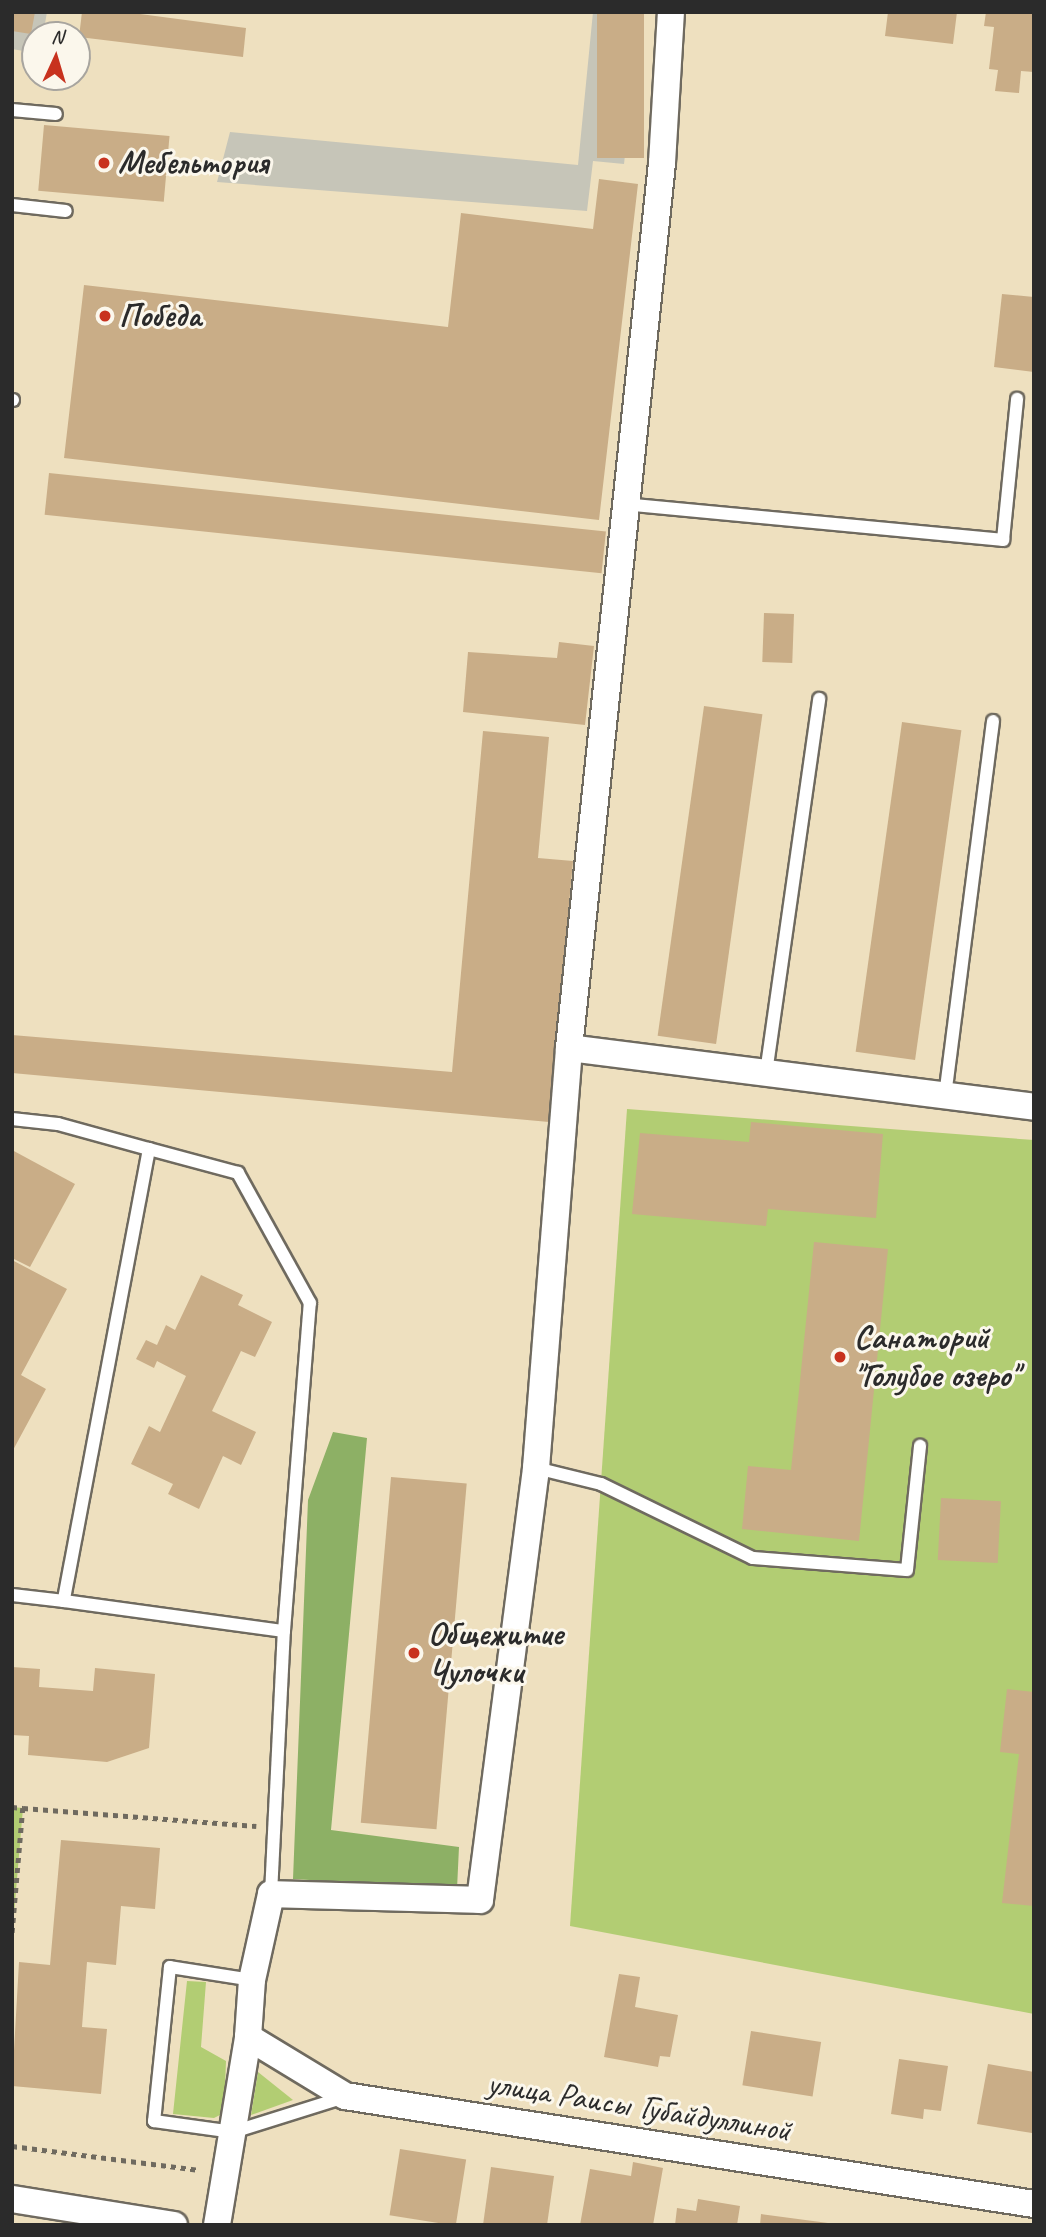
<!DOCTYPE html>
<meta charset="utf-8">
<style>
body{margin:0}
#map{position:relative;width:1046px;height:2237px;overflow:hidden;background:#eee0bf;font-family:Caveat,sans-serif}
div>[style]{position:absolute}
.industrial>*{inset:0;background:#c6c5b8}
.green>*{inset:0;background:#b2cd73}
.forest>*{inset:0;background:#8db065}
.building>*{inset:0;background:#c9ad87;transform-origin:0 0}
.path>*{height:4.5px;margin-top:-2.25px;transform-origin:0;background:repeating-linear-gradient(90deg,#6f6a5f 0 5px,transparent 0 10px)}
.roads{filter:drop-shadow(2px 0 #6f6a5f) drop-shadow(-2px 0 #6f6a5f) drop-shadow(0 2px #6f6a5f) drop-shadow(0 -2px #6f6a5f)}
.service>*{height:12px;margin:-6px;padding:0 6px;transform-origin:6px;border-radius:6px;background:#fff}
.minor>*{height:26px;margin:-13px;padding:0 13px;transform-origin:13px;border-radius:13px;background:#fff}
.dots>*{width:19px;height:19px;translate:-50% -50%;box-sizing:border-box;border:4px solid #fbf7ec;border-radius:50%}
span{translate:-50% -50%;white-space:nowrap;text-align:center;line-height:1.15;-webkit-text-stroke:6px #fbf7ec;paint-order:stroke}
.poi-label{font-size:33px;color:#2b2b2b;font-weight:700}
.left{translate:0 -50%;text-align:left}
.street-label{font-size:33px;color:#2b2b2b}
.frame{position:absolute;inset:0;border:14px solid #2b2b2b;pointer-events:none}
.north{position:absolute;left:21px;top:21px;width:70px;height:70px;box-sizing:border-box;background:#fbf7ec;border:2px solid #a8a59f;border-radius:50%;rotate:4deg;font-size:19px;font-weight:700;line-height:28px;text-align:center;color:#2b2b2b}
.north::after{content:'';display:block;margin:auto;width:24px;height:32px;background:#c8321e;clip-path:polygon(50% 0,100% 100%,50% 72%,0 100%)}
</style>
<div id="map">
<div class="industrial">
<i style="clip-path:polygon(12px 12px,47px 12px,43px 35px,35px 35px,35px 53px,12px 49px)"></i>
<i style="clip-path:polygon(593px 12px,641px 12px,624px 164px,593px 161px,587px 211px,217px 182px,230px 132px,578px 165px)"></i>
</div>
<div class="green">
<i style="clip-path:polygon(627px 1109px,1034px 1140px,1034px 2014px,570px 1926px)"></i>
<i style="clip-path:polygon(12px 1807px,23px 1808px,12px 1938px)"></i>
<i style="clip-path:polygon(187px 1981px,206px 1982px,201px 2047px,226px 2061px,224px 2113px,214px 2118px,173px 2114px)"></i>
<i style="clip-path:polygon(258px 2072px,293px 2100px,251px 2115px)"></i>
</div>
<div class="forest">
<i style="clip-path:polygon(333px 1432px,367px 1438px,331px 1830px,459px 1847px,457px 1889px,293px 1879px,308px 1500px)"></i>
</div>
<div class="building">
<i style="clip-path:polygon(12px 12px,35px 12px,31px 34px,12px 31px)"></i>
<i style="clip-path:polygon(82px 12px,125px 12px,246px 28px,243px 57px,79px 37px)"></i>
<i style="left:597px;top:12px;width:47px;height:146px"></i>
<i style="clip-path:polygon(888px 12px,957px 12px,953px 44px,885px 36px)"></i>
<i style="clip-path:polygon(986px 12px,1034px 12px,1034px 72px,1021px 71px,1019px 93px,995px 91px,998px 70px,989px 69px,994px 27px,984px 26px)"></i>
<i style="left:44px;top:125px;width:126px;height:66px;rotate:5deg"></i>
<i style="clip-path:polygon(599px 179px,638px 184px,599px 520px,64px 458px,84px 285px,448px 327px,461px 213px,593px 229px)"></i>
<i style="clip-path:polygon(1002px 294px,1034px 297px,1034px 372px,994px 367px)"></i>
<i style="left:49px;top:473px;width:560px;height:42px;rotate:6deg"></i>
<i style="left:764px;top:613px;width:30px;height:49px;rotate:2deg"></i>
<i style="clip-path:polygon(559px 642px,594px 646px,585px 725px,463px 712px,468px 652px,557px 658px)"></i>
<i style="left:704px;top:706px;width:59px;height:333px;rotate:8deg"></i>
<i style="left:902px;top:722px;width:60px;height:333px;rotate:8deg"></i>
<i style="clip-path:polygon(483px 731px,549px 737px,538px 858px,573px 861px,549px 1122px,12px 1073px,12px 1035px,452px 1072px)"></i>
<i style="clip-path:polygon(751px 1122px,883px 1134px,876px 1218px,768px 1209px,766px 1226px,632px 1214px,640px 1133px,749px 1142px)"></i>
<i style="clip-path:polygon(12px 1150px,75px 1184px,30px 1267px,12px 1258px)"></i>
<i style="clip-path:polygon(814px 1242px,888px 1249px,859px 1541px,742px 1529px,748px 1466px,791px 1470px)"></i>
<i style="clip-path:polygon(12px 1260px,67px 1289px,21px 1375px,46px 1389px,12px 1452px)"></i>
<i style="clip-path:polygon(201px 1275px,243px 1295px,238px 1305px,272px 1322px,255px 1357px,241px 1351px,212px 1411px,256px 1432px,241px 1465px,223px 1456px,199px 1509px,168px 1494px,173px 1484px,131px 1464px,149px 1426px,160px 1432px,186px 1376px,157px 1361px,154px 1368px,136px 1359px,146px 1340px,157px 1345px,166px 1325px,175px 1330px)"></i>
<i style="left:391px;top:1477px;width:76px;height:347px;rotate:5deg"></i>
<i style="left:941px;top:1498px;width:60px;height:62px;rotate:3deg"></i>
<i style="clip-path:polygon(12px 1667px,40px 1669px,39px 1687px,93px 1691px,95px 1668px,155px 1674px,149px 1748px,107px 1762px,28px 1755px,29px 1736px,12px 1735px)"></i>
<i style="clip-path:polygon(1007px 1689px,1034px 1692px,1034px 1906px,1002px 1903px,1019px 1754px,1000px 1752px)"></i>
<i style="clip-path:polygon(61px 1840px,160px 1848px,155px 1909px,121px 1906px,116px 1965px,87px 1962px,82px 2027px,107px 2029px,101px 2094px,12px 2086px,19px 1962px,50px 1965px)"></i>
<i style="clip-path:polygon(619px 1974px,640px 1977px,635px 2007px,678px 2015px,670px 2057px,660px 2056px,658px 2067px,604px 2057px)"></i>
<i style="left:751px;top:2031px;width:71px;height:55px;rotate:9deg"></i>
<i style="clip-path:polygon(899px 2059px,948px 2066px,941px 2111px,924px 2109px,923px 2119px,891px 2114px)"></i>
<i style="clip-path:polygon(988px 2064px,1034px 2072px,1032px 2133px,977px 2124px)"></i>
<i style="left:400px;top:2149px;width:67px;height:67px;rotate:9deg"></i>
<i style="clip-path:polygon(633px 2162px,663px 2168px,653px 2225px,580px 2225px,590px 2169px,631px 2176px)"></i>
<i style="clip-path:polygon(491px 2167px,554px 2176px,547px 2225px,483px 2225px)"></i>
<i style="clip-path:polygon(698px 2199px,740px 2206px,737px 2225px,675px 2225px,677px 2208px,696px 2211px)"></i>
<i style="clip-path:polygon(761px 2214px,828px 2223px,828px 2225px,760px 2225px)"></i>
</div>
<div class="path">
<i style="left:12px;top:1807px;width:11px;rotate:5deg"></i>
<i style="left:23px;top:1808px;width:129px;rotate:94.9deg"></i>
<i style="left:23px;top:1808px;width:234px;rotate:4.4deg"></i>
<i style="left:12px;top:2146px;width:189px;rotate:7.3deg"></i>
</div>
<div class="roads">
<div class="service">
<i style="left:12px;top:110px;width:44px;rotate:5.2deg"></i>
<i style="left:12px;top:205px;width:54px;rotate:6.3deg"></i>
<i style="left:12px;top:400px;width:1px"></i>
<i style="left:624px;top:504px;width:381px;rotate:5.4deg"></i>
<i style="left:1003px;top:540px;width:142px;rotate:-84.3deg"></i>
<i style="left:766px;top:1073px;width:378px;rotate:-81.9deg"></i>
<i style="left:945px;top:1096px;width:378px;rotate:-82.7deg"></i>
<i style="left:12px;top:1119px;width:46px;rotate:6.2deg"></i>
<i style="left:58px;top:1124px;width:94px;rotate:15.4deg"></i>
<i style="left:149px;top:1149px;width:460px;rotate:100.7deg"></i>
<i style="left:64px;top:1601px;width:52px;rotate:-173.4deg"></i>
<i style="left:536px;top:1468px;width:67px;rotate:13.8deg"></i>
<i style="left:601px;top:1484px;width:169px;rotate:26deg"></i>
<i style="left:753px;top:1558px;width:154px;rotate:4.5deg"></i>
<i style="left:907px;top:1570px;width:125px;rotate:-84deg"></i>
<i style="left:64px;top:1601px;width:222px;rotate:7.8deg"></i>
<i style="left:284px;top:1631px;width:329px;rotate:-85.5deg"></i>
<i style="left:310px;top:1303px;width:149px;rotate:-119deg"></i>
<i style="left:238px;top:1173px;width:92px;rotate:-164.9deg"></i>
<i style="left:271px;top:1894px;width:263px;rotate:-87.2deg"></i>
<i style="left:252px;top:1980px;width:83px;rotate:-171deg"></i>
<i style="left:170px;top:1967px;width:155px;rotate:95.9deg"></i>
<i style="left:154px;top:2121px;width:80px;rotate:7.9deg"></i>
<i style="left:233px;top:2132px;width:117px;rotate:-17.4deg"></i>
</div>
<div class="minor">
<i style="left:569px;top:1048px;width:469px;rotate:7.2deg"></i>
<i style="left:248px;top:2037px;width:114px;rotate:31.3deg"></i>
<i style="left:345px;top:2096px;width:697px;rotate:8.91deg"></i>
<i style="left:12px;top:2199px;width:164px;rotate:9.1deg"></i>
<i style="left:217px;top:2225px;width:191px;rotate:-80.6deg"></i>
<i style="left:248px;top:2037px;width:57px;rotate:-86deg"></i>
<i style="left:252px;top:1980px;width:88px;rotate:-77.5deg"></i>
<i style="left:271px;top:1894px;width:209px;rotate:1.6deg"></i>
<i style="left:480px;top:1900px;width:436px;rotate:-82.6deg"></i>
<i style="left:536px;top:1468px;width:421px;rotate:-85.5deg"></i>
<i style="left:569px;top:1048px;width:890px;rotate:-84deg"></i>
<i style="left:662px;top:163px;width:151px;rotate:-86.6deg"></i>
</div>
</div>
<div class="dots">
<i style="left:104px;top:163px;background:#c8321e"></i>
<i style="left:105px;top:316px;background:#c8321e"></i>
<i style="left:840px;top:1357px;background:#c8321e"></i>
<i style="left:414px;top:1653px;background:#c8321e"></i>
</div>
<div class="poi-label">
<span class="left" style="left:118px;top:163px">Мебельтория</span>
<span class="left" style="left:119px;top:316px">Победа</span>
<span class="left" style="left:854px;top:1357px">Санаторий<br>"Голубое озеро"</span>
<span class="left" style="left:428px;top:1653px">Общежитие<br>Чулочки</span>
</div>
<div class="street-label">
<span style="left:639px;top:2107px;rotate:9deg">улица Раисы Губайдуллиной</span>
</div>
<div class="frame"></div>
<div class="north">N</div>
</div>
